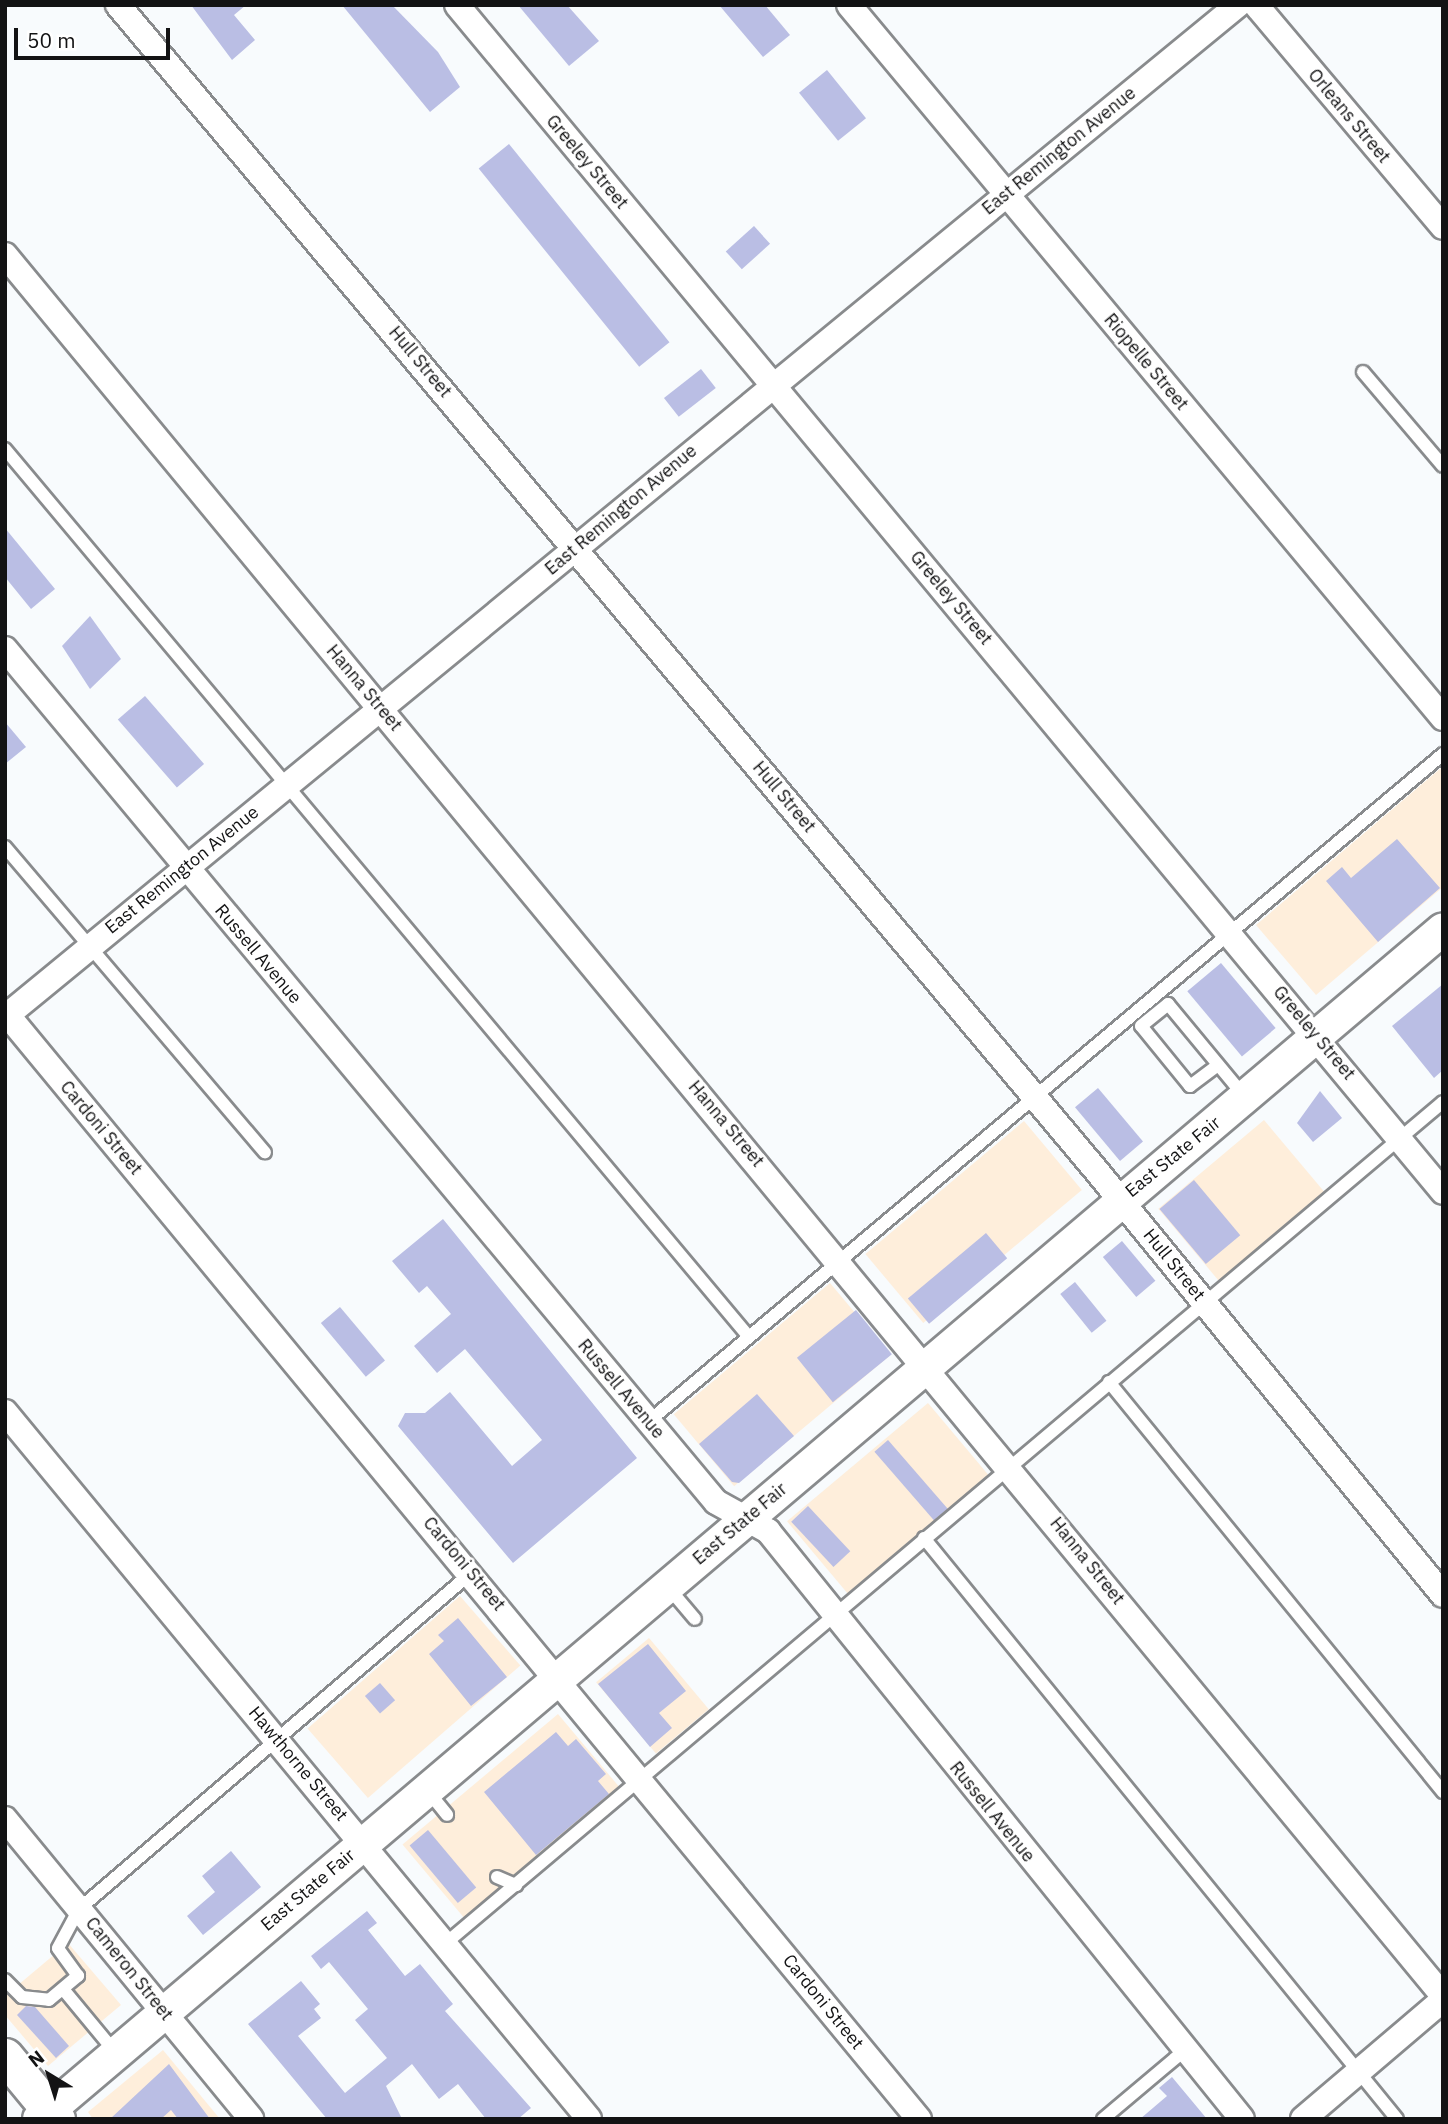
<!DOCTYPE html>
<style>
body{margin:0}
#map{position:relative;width:1448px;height:2124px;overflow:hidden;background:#f8fbfd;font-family:"IBM Plex Sans",sans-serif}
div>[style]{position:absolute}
.commercial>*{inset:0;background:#feeedb;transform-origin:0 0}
.building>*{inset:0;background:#babee4;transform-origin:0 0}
.roads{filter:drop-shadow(2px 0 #898b8d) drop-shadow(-2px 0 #898b8d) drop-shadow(0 2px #898b8d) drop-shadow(0 -2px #898b8d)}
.service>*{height:12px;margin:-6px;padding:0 6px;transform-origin:6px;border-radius:6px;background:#fff}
.minor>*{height:24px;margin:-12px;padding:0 12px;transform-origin:12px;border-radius:12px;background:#fff}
.tertiary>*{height:32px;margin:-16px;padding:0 16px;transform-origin:16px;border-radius:16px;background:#fff}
.secondary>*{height:35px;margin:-17.5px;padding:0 17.5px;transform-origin:17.5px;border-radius:17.5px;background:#fff}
span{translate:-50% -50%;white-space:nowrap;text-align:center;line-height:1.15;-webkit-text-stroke:5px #fff;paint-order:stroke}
.street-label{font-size:18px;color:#131314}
.frame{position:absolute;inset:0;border:7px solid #131314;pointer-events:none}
.north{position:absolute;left:14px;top:2040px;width:70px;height:70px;-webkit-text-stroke:5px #fff;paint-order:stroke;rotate:322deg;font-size:19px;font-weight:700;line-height:28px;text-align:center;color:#131314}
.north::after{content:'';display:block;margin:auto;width:24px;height:32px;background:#131314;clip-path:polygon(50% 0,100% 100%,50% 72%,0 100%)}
.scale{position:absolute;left:14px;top:28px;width:156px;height:32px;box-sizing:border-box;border:4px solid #131314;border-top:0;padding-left:9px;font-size:21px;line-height:24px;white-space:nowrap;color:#131314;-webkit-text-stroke:5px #fff;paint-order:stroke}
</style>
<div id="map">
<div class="commercial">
<i style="clip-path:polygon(1441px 768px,1443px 887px,1316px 995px,1256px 925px)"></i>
<i style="left:1264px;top:1120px;width:96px;height:138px;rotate:50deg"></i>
<i style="left:1024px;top:1121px;width:90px;height:207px;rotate:50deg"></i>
<i style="left:830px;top:1283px;width:94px;height:204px;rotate:50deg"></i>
<i style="left:928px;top:1403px;width:94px;height:184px;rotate:50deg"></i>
<i style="left:460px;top:1596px;width:92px;height:202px;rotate:49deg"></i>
<i style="left:649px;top:1638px;width:93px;height:69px;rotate:50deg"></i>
<i style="left:558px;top:1714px;width:97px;height:203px;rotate:50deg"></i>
<i style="clip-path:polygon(68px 1943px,121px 2005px,48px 2066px,5px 2015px,5px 1996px)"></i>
<i style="clip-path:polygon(163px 2050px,220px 2119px,93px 2119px,88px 2112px)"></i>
</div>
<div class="building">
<i style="clip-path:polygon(191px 5px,246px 5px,234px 15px,255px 40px,232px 60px)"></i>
<i style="clip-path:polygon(342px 5px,392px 5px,438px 52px,460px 87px,430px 112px)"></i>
<i style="clip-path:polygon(518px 5px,567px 5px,599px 41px,569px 66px)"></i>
<i style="clip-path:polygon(719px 5px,765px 5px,790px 35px,763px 57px)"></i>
<i style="left:827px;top:70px;width:62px;height:36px;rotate:51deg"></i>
<i style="left:509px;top:144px;width:255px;height:39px;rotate:51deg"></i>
<i style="left:754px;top:226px;width:24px;height:38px;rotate:48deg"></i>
<i style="left:701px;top:369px;width:24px;height:47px;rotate:52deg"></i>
<i style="clip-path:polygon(5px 528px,55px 589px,31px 609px,5px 577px)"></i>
<i style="clip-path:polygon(90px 616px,121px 659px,90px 689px,62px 646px)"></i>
<i style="left:145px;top:696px;width:90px;height:36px;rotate:49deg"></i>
<i style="clip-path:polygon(5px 722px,26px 747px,5px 764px)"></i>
<i style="clip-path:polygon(1397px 839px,1440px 888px,1378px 942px,1326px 881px,1342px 867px,1351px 878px)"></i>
<i style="left:1221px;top:963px;width:85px;height:44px;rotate:50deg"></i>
<i style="clip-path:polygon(1443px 984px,1443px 1070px,1434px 1078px,1392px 1026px)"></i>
<i style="left:1098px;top:1088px;width:70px;height:30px;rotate:50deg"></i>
<i style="clip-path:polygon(1320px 1091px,1342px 1118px,1313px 1142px,1297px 1123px)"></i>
<i style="left:1194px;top:1180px;width:72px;height:45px;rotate:50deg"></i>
<i style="clip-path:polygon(443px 1219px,637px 1458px,513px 1563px,398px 1426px,405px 1413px,425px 1413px,450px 1392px,512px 1466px,542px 1440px,465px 1349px,437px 1373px,414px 1346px,451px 1314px,427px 1286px,419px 1293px,392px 1261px)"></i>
<i style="left:986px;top:1233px;width:33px;height:102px;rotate:50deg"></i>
<i style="left:1122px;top:1241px;width:52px;height:25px;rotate:50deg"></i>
<i style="left:1075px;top:1282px;width:50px;height:19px;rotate:51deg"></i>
<i style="left:340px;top:1307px;width:70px;height:25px;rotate:50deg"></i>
<i style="left:856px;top:1310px;width:57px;height:76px;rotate:51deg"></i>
<i style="clip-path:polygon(757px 1394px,794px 1436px,739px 1483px,732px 1482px,699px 1444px)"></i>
<i style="left:888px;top:1440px;width:91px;height:18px;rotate:49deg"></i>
<i style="left:808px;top:1506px;width:62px;height:23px;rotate:47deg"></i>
<i style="clip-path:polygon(458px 1618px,507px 1677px,471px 1706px,429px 1654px,444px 1641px,438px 1635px)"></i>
<i style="clip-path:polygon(648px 1644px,686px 1691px,659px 1713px,672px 1728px,650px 1747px,598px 1684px)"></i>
<i style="left:380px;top:1683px;width:23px;height:20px;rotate:49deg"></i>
<i style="clip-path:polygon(556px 1732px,568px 1746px,576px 1739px,606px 1774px,598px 1781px,609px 1794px,536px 1855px,484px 1792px)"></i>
<i style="left:428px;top:1830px;width:75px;height:24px;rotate:50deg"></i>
<i style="clip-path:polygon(231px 1851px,261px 1887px,203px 1935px,187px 1916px,215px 1892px,202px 1876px)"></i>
<i style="clip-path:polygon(367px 1911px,377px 1923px,368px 1930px,405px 1976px,420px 1964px,453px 2004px,445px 2011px,531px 2108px,518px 2119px,486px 2119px,458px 2084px,439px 2099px,412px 2064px,386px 2086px,402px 2119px,327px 2119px,248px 2024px,301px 1981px,320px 2004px,314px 2009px,321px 2018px,298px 2036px,345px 2093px,387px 2058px,355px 2020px,368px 2009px,329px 1962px,321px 1969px,311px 1956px)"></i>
<i style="clip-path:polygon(26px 2006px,35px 2007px,69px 2046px,56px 2058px,17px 2015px)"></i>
<i style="clip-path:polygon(169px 2064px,210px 2119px,178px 2119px,171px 2110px,161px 2119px,110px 2119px)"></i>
<i style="clip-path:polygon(1172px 2077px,1207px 2119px,1140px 2119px,1167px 2096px,1159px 2088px)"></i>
</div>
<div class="roads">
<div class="service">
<i style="left:1363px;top:372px;width:123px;rotate:49.6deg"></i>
<i style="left:5px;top:449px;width:1158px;rotate:50.04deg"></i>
<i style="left:5px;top:847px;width:401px;rotate:49.6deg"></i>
<i style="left:1218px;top:1065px;width:35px;rotate:143deg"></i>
<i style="left:1190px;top:1086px;width:77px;rotate:-129.2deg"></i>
<i style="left:1141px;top:1026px;width:35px;rotate:-39deg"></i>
<i style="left:1168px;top:1004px;width:121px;rotate:50.4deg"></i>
<i style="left:1109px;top:1382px;width:529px;rotate:50.83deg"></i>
<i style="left:649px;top:1421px;width:1037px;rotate:-40.03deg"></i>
<i style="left:924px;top:1538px;width:749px;rotate:50.85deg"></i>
<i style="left:667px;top:1586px;width:43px;rotate:49.7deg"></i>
<i style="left:427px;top:1790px;width:32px;rotate:51deg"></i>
<i style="left:497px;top:1877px;width:21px;rotate:23deg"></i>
<i style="left:446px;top:1943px;width:1304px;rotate:-40.15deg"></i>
<i style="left:5px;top:1980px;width:24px;rotate:45deg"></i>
<i style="left:22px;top:1997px;width:27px;rotate:6deg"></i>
<i style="left:49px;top:2000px;width:38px;rotate:-40deg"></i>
<i style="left:78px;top:1976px;width:34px;rotate:-126deg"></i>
<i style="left:58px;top:1948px;width:44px;rotate:-61.7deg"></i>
<i style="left:79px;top:1909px;width:516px;rotate:-40.6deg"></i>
<i style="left:63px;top:1989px;width:83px;rotate:50.4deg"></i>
<i style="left:1103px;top:2119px;width:109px;rotate:-40.1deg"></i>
</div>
<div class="minor">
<i style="left:118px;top:5px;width:1527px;rotate:49.99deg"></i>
<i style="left:1100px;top:1175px;width:542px;rotate:50.76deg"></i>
<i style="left:457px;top:5px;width:1543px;rotate:50.28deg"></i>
<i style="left:849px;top:5px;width:928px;rotate:50.2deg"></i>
<i style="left:1256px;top:5px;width:290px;rotate:49.9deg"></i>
<i style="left:5px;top:255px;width:2258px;rotate:50.44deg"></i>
<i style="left:5px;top:649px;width:1110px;rotate:50.19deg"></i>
<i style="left:716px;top:1502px;width:60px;rotate:29.1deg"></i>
<i style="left:768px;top:1531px;width:755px;rotate:51.13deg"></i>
<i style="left:5px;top:1012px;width:1436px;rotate:50.46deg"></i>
<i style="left:5px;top:1017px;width:1595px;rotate:-39.38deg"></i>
<i style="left:5px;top:1412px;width:917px;rotate:50.44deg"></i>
<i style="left:5px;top:1819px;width:388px;rotate:50.6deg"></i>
<i style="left:1303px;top:2119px;width:184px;rotate:-40.4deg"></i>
</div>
<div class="tertiary">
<i style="left:39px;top:2119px;width:1840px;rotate:-40.28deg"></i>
</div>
<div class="secondary">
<i style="left:5px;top:2056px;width:82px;rotate:50.5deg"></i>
</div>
</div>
<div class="street-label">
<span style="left:1349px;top:116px;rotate:50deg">Orleans Street</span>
<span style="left:1059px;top:151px;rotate:-39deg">East Remington Avenue</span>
<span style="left:587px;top:162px;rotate:50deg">Greeley Street</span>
<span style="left:420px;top:362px;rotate:50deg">Hull Street</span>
<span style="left:1146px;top:362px;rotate:50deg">Riopelle Street</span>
<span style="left:621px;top:510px;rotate:-40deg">East Remington Avenue</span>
<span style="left:951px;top:598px;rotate:50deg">Greeley Street</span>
<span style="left:364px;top:688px;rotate:50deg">Hanna Street</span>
<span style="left:784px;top:797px;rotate:50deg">Hull Street</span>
<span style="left:182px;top:870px;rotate:-39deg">East Remington Avenue</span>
<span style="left:258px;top:954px;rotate:50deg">Russell Avenue</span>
<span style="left:1314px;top:1033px;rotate:50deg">Greeley Street</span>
<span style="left:726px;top:1124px;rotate:50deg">Hanna Street</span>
<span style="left:101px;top:1128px;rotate:50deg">Cardoni Street</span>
<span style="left:1173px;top:1157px;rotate:-39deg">East State Fair</span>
<span style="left:1174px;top:1265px;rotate:51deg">Hull Street</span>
<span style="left:621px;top:1389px;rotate:50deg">Russell Avenue</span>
<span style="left:740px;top:1524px;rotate:-40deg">East State Fair</span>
<span style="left:1087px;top:1561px;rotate:51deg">Hanna Street</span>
<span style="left:464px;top:1564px;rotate:50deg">Cardoni Street</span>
<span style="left:298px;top:1764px;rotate:50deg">Hawthorne Street</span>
<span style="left:992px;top:1812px;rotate:51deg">Russell Avenue</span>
<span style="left:308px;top:1890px;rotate:-40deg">East State Fair</span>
<span style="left:129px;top:1969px;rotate:51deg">Cameron Street</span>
<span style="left:823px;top:2002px;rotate:51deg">Cardoni Street</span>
</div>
<div class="frame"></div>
<div class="north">N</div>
<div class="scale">50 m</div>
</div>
